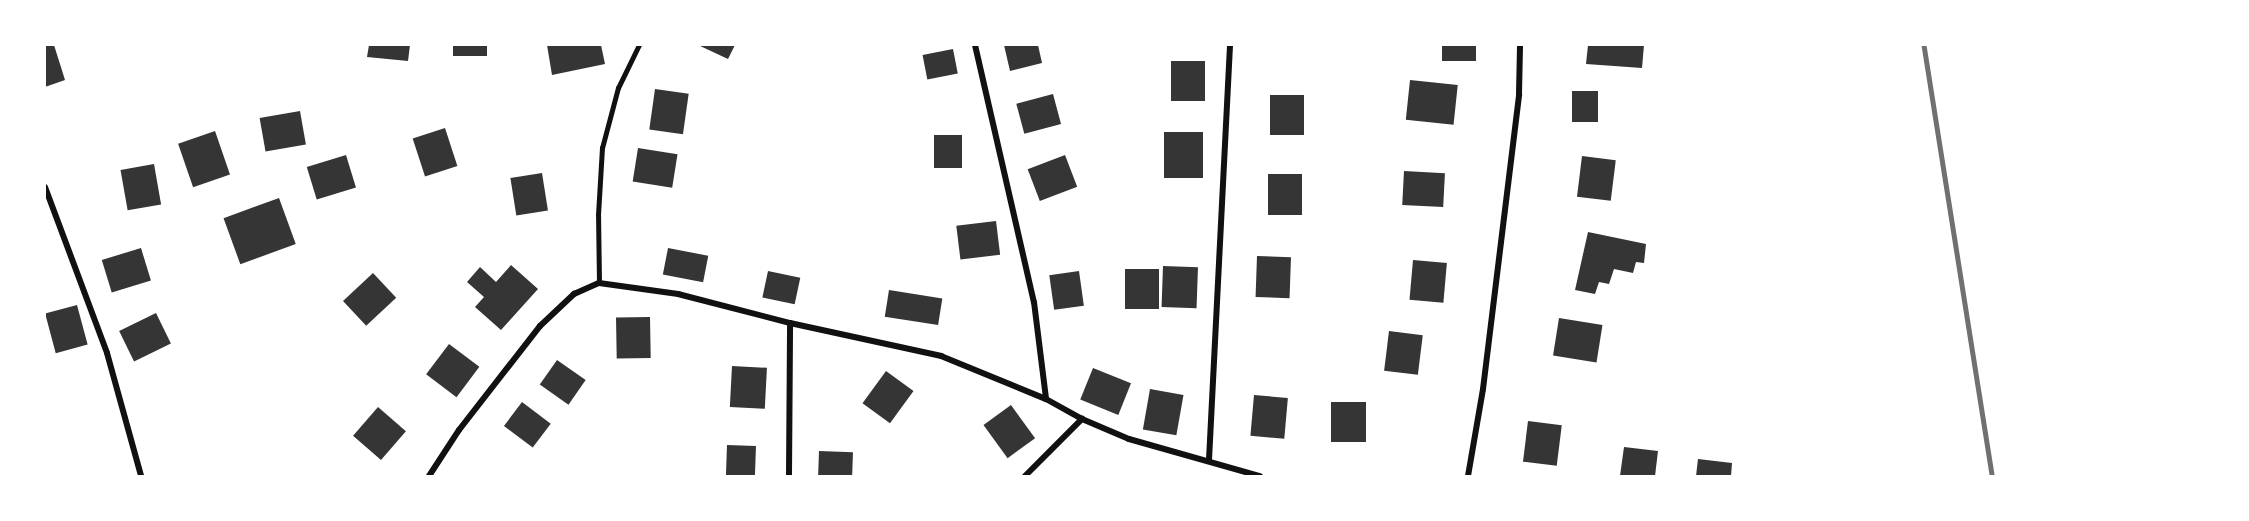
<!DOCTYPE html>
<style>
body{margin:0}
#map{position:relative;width:2249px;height:521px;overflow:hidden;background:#fff;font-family:"Fira Sans",sans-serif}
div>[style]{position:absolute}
.building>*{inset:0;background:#353535;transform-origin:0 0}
.service>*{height:4.5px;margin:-2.25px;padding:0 2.25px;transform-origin:2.25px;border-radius:2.25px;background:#111}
.minor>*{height:6px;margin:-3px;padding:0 3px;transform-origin:3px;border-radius:3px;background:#111}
.rail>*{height:4.5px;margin:-2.25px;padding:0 2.25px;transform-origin:2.25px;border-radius:2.25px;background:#707070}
span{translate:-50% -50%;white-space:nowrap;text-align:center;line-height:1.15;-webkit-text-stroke:4.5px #fff;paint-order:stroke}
.frame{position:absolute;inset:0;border:46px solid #fff;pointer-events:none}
</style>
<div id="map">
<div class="building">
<i style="clip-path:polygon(45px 45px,54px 45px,65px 80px,45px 87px)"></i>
<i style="clip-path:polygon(369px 45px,410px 45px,408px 61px,367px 57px)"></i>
<i style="left:453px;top:45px;width:34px;height:11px"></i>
<i style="clip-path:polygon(547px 45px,601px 45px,605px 64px,552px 75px)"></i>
<i style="clip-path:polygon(698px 45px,735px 45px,728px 59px)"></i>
<i style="clip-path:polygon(1004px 45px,1038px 45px,1042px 63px,1010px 71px)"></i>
<i style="left:1442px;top:45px;width:34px;height:16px"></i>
<i style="clip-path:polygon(1588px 45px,1644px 45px,1642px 68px,1586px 64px)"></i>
<i style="left:953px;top:49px;width:25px;height:31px;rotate:79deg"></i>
<i style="left:1171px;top:61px;width:34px;height:40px"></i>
<i style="left:1410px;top:80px;width:48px;height:40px;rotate:6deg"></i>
<i style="left:655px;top:89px;width:34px;height:41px;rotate:8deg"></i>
<i style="left:1572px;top:91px;width:26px;height:31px"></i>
<i style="left:1053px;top:94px;width:31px;height:38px;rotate:75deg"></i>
<i style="left:1270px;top:95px;width:34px;height:40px"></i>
<i style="left:300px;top:111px;width:34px;height:41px;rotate:80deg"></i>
<i style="left:445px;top:128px;width:40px;height:34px;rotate:72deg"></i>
<i style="left:215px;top:131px;width:46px;height:39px;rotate:71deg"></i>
<i style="left:1164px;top:132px;width:39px;height:46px"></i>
<i style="left:962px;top:135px;width:33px;height:28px;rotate:90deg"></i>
<i style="left:638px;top:148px;width:40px;height:34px;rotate:9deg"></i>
<i style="left:346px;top:155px;width:34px;height:41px;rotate:73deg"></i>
<i style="left:1065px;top:155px;width:34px;height:40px;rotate:69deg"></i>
<i style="left:1582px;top:156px;width:34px;height:41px;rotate:7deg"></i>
<i style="left:154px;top:164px;width:41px;height:34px;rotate:80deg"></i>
<i style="left:1404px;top:171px;width:41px;height:34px;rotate:3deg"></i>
<i style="left:542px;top:173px;width:38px;height:32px;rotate:81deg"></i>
<i style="left:1268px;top:174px;width:34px;height:41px"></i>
<i style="left:279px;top:198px;width:49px;height:59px;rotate:70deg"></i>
<i style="left:996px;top:221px;width:34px;height:40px;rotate:83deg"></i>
<i style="clip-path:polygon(1588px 232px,1646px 244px,1644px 263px,1636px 262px,1633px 273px,1614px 269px,1609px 284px,1599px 282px,1595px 294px,1575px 290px)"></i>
<i style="left:141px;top:248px;width:34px;height:41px;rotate:73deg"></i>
<i style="left:668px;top:248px;width:41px;height:27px;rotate:11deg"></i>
<i style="left:1257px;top:256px;width:34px;height:41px;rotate:2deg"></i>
<i style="left:1413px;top:260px;width:34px;height:40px;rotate:5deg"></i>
<i style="clip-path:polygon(511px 265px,538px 289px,501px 330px,475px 307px,484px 297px,467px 282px,480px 267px,496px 282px)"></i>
<i style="left:1163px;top:266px;width:35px;height:41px;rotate:2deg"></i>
<i style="left:1125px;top:269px;width:34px;height:40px"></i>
<i style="left:768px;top:271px;width:33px;height:27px;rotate:12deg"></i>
<i style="left:1079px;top:271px;width:35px;height:30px;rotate:82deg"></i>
<i style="left:373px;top:273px;width:34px;height:41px;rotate:47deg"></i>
<i style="left:889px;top:290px;width:54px;height:27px;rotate:9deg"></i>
<i style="left:77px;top:305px;width:41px;height:33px;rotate:75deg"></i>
<i style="left:156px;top:313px;width:34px;height:41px;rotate:64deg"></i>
<i style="left:650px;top:317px;width:41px;height:34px;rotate:89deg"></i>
<i style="left:1559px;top:318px;width:44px;height:38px;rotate:9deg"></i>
<i style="left:1389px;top:331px;width:34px;height:40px;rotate:7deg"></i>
<i style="left:449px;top:344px;width:38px;height:38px;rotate:37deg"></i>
<i style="left:557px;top:360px;width:35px;height:30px;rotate:35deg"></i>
<i style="left:732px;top:366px;width:35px;height:41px;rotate:3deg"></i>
<i style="left:1093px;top:368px;width:41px;height:34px;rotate:22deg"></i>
<i style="left:886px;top:371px;width:34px;height:40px;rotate:36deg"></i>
<i style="left:1150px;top:389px;width:34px;height:41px;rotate:10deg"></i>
<i style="left:1254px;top:395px;width:34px;height:41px;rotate:5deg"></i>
<i style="left:522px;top:402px;width:36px;height:30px;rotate:37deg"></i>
<i style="left:1331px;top:402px;width:35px;height:40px"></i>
<i style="left:1011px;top:405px;width:41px;height:34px;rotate:54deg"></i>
<i style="left:378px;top:407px;width:37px;height:38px;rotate:41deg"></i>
<i style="left:1528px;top:421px;width:34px;height:41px;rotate:7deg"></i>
<i style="left:727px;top:445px;width:29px;height:31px;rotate:2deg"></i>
<i style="clip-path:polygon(1624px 447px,1658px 451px,1655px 476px,1620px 476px)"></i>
<i style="left:819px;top:451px;width:34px;height:25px;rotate:2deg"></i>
<i style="clip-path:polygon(1698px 459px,1732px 463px,1731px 476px,1696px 476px)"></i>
</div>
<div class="service">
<i style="left:599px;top:283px;width:68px;rotate:-90.8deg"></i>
<i style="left:598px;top:215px;width:67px;rotate:-86.6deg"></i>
<i style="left:602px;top:148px;width:62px;rotate:-75.1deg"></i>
<i style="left:618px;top:88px;width:48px;rotate:-64deg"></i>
</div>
<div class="minor">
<i style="left:975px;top:45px;width:264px;rotate:77.1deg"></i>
<i style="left:1034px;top:302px;width:98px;rotate:82.9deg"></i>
<i style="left:45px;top:187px;width:177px;rotate:69.5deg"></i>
<i style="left:107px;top:353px;width:128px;rotate:74.5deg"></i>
<i style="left:1209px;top:460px;width:416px;rotate:-87.1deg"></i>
<i style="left:429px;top:476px;width:55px;rotate:-56.9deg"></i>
<i style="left:459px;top:430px;width:132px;rotate:-52.1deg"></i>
<i style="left:540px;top:326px;width:47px;rotate:-43.3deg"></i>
<i style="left:574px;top:294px;width:27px;rotate:-24deg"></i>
<i style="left:599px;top:283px;width:80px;rotate:7.9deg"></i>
<i style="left:678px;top:294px;width:116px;rotate:14.5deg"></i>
<i style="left:790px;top:323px;width:155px;rotate:12.3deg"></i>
<i style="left:941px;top:356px;width:113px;rotate:22.3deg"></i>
<i style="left:1046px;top:399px;width:41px;rotate:29.1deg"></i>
<i style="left:1082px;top:419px;width:51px;rotate:23.1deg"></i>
<i style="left:1129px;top:439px;width:136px;rotate:15.8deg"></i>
<i style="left:789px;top:476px;width:153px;rotate:-89.6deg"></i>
<i style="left:1025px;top:476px;width:81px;rotate:-45deg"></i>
<i style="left:1468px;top:476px;width:88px;rotate:-80.2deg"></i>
<i style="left:1483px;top:389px;width:297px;rotate:-83deg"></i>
<i style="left:1519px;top:94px;width:49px;rotate:-88.8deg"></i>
</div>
<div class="rail">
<i style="left:1924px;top:45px;width:436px;rotate:81deg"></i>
</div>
<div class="frame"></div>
</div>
